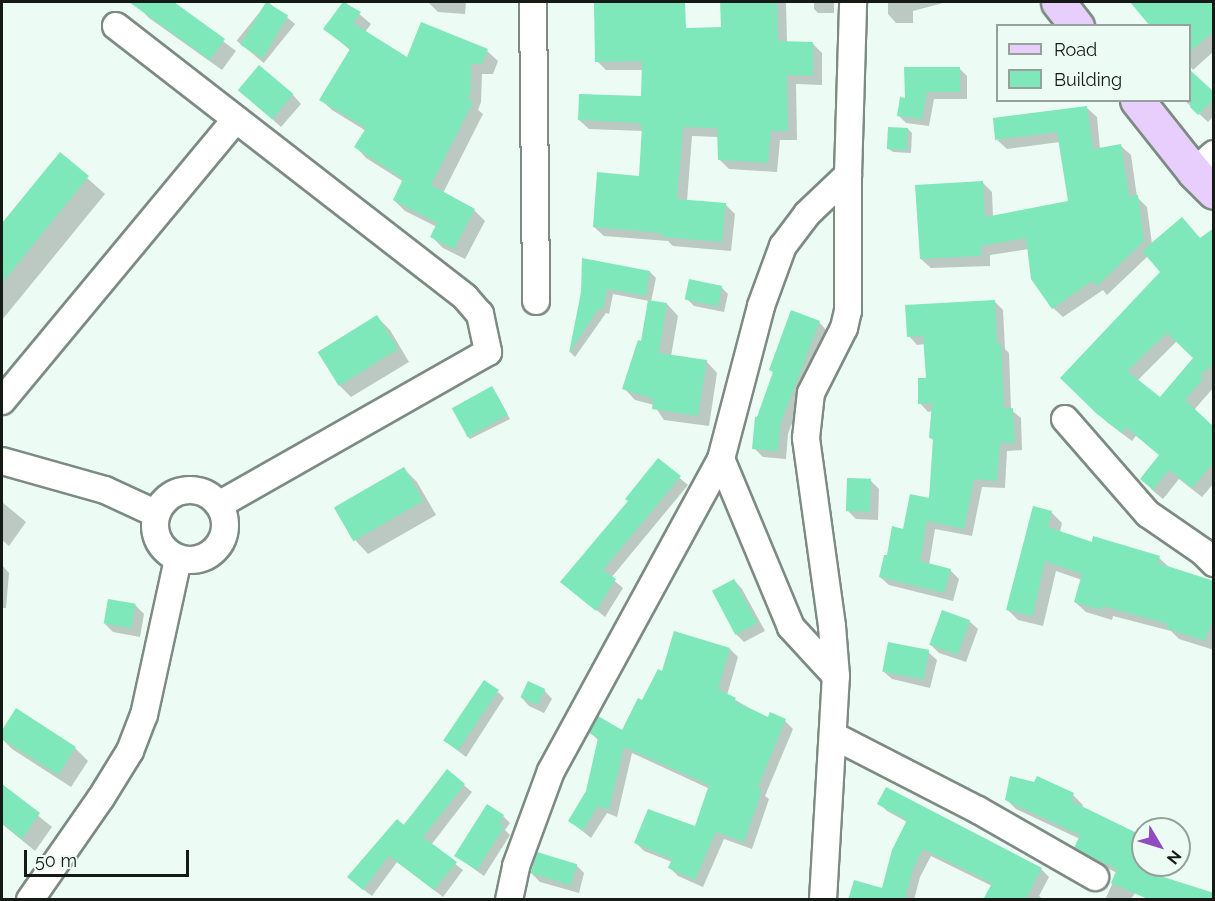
<!DOCTYPE html>
<style>
body{margin:0}
#map{position:relative;width:1215px;height:901px;overflow:hidden;background:#ecfbf3;font-family:Raleway,sans-serif}
div>[style]{position:absolute}
.shadow>*{inset:0;background:#0003;transform-origin:0 0}
.building>*{inset:0;background:#7ee8bb;transform-origin:0 0}
.roads{filter:drop-shadow(2px 0 #7d8b84) drop-shadow(-2px 0 #7d8b84) drop-shadow(0 2px #7d8b84) drop-shadow(0 -2px #7d8b84)}
.minor>*{height:26px;margin:-13px;padding:0 13px;transform-origin:13px;border-radius:13px;background:#fff}
.minor>.ring{margin:-13px;padding:0;box-sizing:content-box;background:none;border:26px solid #fff;border-radius:50%}
.major>*{height:33px;margin:-16.5px;padding:0 16.5px;transform-origin:16.5px;border-radius:16.5px;background:#e7cefd}
span{translate:-50% -50%;white-space:nowrap;text-align:center;line-height:1.15;-webkit-text-stroke:4.5px #ecfbf3;paint-order:stroke}
.frame{position:absolute;inset:0;border:3px solid #151a17;pointer-events:none}
.legend{position:absolute;left:996px;top:24px;width:195px;height:78px;box-sizing:border-box;background:#ecfbf3;border:2px solid #96a19b;margin:0;padding:8px 10px;list-style:none;font-size:18px;color:#151a17}
.legend li{display:flex;align-items:center;gap:12px;height:30px}
.legend b{width:30px;border:2px solid #96a19b}
.north{position:absolute;left:1131px;top:817px;width:60px;height:60px;box-sizing:border-box;background:#ecfbf3;border:2px solid #96a19b;border-radius:50%;rotate:128deg;font-size:16px;font-weight:700;line-height:24px;text-align:center;color:#151a17}
.north::after{content:'';display:block;margin:auto;width:21px;height:27px;background:#904cc0;clip-path:polygon(50% 0,100% 100%,50% 72%,0 100%)}
.scale{position:absolute;left:24px;top:850px;width:165px;height:27px;box-sizing:border-box;border:3px solid #151a17;border-top:0;padding-left:8px;font-size:18px;line-height:21px;white-space:nowrap;color:#151a17;-webkit-text-stroke:4px #ecfbf3;paint-order:stroke}
</style>
<div id="map">
<div class="shadow">
<i style="clip-path:polygon(134px 2px,171px 2px,236px 51px,222px 70px,149px 18px)"></i>
<i style="left:268px;top:2px;width:35px;height:50px;rotate:39deg"></i>
<i style="clip-path:polygon(345px 2px,371px 24px,365px 32px,408px 59px,487px 51px,498px 61px,493px 74px,482px 74px,481px 102px,478px 110px,483px 114px,443px 193px,474px 210px,485px 221px,465px 259px,443px 248px,432px 237px,437px 227px,405px 211px,394px 200px,404px 182px,366px 158px,356px 147px,366px 131px,332px 110px,321px 100px,351px 51px,325px 28px)"></i>
<i style="clip-path:polygon(428px 2px,466px 2px,465px 14px,438px 12px)"></i>
<i style="clip-path:polygon(594px 2px,645px 2px,645px 11px,680px 30px,722px 28px,722px 2px,786px 2px,787px 43px,813px 44px,822px 53px,822px 85px,796px 84px,797px 140px,780px 140px,777px 172px,729px 169px,719px 159px,719px 137px,692px 136px,687px 201px,725px 204px,735px 214px,731px 251px,673px 246px,668px 241px,604px 236px,594px 227px,640px 177px,643px 131px,589px 129px,579px 120px,643px 98px,643px 70px,606px 70px,597px 61px)"></i>
<i style="clip-path:polygon(814px 2px,834px 2px,834px 13px,818px 13px,814px 9px)"></i>
<i style="clip-path:polygon(888px 2px,947px 2px,913px 11px,913px 23px,896px 23px,888px 14px)"></i>
<i style="clip-path:polygon(1132px 2px,1214px 2px,1214px 51px,1193px 70px,1190px 66px,1190px 26px,1153px 26px)"></i>
<i style="clip-path:polygon(960px 69px,967px 76px,967px 99px,934px 99px,929px 126px,906px 123px,898px 115px,906px 100px)"></i>
<i style="clip-path:polygon(1197px 79px,1214px 94px,1214px 116px,1208px 122px,1184px 100px,1190px 100px,1190px 88px)"></i>
<i style="clip-path:polygon(293px 95px,301px 104px,281px 127px,248px 98px)"></i>
<i style="clip-path:polygon(evenodd,1087px 108px,1097px 117px,1100px 149px,1121px 146px,1131px 155px,1137px 197px,1147px 207px,1152px 244px,1214px 239px,1214px 387px,1194px 410px,1214px 429px,1214px 483px,1202px 497px,1179px 479px,1163px 499px,1151px 489px,1161px 456px,1136px 436px,1132px 441px,1108px 423px,1062px 378px,1162px 272px,1148px 256px,1107px 295px,1103px 290px,1063px 317px,1053px 308px,1029px 249px,990px 255px,990px 266px,931px 268px,921px 259px,982px 182px,992px 192px,993px 217px,1069px 203px,1060px 142px,1007px 149px,997px 140px,1087px 108px,1177px 341px,1194px 358px,1160px 399px,1137px 381px,1177px 341px)"></i>
<i style="clip-path:polygon(908px 129px,912px 133px,911px 153px,893px 152px,889px 149px)"></i>
<i style="clip-path:polygon(60px 154px,105px 194px,2px 320px,2px 225px)"></i>
<i style="clip-path:polygon(650px 272px,656px 278px,651px 302px,667px 304px,678px 316px,671px 356px,706px 361px,717px 373px,709px 426px,664px 420px,654px 405px,635px 400px,624px 388px,642px 342px,649px 301px,613px 294px,609px 314px,606px 313px,575px 357px,570px 352px,583px 293px)"></i>
<i style="clip-path:polygon(721px 287px,728px 294px,724px 312px,694px 306px,687px 299px)"></i>
<i style="clip-path:polygon(995px 302px,1003px 310px,1005px 349px,1009px 353px,1011px 410px,1021px 418px,1022px 450px,1007px 451px,1005px 488px,982px 487px,972px 536px,935px 529px,929px 565px,950px 570px,959px 579px,953px 601px,889px 585px,880px 577px,888px 557px,905px 530px,931px 500px,935px 442px,931px 438px,933px 411px,928px 412px,920px 403px,927px 380px,925px 344px,917px 345px,909px 336px)"></i>
<i style="clip-path:polygon(377px 317px,390px 330px,409px 362px,351px 397px,338px 384px)"></i>
<i style="clip-path:polygon(819px 322px,827px 331px,788px 434px,786px 459px,763px 457px,754px 448px,774px 373px,771px 370px)"></i>
<i style="clip-path:polygon(495px 392px,510px 419px,470px 439px,466px 435px)"></i>
<i style="clip-path:polygon(658px 460px,688px 485px,611px 578px,623px 588px,605px 617px,562px 582px,630px 502px)"></i>
<i style="clip-path:polygon(404px 469px,417px 482px,436px 515px,368px 554px,356px 541px,336px 508px)"></i>
<i style="clip-path:polygon(870px 480px,879px 489px,878px 520px,856px 519px,847px 510px)"></i>
<i style="clip-path:polygon(2px 502px,26px 522px,9px 546px,2px 540px)"></i>
<i style="clip-path:polygon(1051px 512px,1062px 523px,1060px 532px,1093px 544px,1159px 558px,1170px 568px,1214px 583px,1214px 650px,1179px 639px,1171px 631px,1113px 616px,1112px 620px,1086px 612px,1075px 602px,1082px 580px,1056px 571px,1043px 626px,1018px 620px,1007px 609px)"></i>
<i style="clip-path:polygon(2px 565px,9px 573px,6px 608px,2px 608px)"></i>
<i style="clip-path:polygon(734px 580px,742px 589px,765px 631px,744px 642px,736px 634px)"></i>
<i style="clip-path:polygon(135px 605px,144px 614px,140px 637px,113px 632px,105px 624px)"></i>
<i style="clip-path:polygon(969px 621px,978px 629px,966px 662px,939px 653px,931px 645px)"></i>
<i style="clip-path:polygon(730px 649px,738px 657px,727px 695px,768px 719px,770px 714px,785px 721px,793px 729px,765px 796px,769px 799px,752px 849px,724px 839px,703px 887px,678px 876px,670px 868px,672px 862px,644px 851px,636px 843px,696px 828px,710px 789px,632px 753px,617px 817px,607px 813px,591px 838px,570px 821px,587px 792px,599px 741px,591px 733px,623px 732px,663px 673px)"></i>
<i style="clip-path:polygon(928px 652px,937px 660px,930px 688px,892px 679px,883px 671px)"></i>
<i style="clip-path:polygon(544px 690px,552px 699px,544px 713px,529px 706px,521px 697px)"></i>
<i style="clip-path:polygon(498px 692px,504px 698px,466px 757px,444px 740px)"></i>
<i style="clip-path:polygon(16px 710px,75px 748px,88px 761px,71px 787px,12px 749px,2px 739px,2px 732px)"></i>
<i style="clip-path:polygon(447px 771px,472px 792px,431px 845px,463px 870px,443px 897px,397px 862px,372px 896px,356px 884px)"></i>
<i style="clip-path:polygon(1038px 778px,1073px 795px,1083px 805px,1082px 808px,1143px 837px,1143px 865px,1156px 865px,1130px 900px,1105px 900px,1117px 873px,1086px 857px,1076px 847px,1080px 839px,1016px 809px,1006px 799px,1035px 784px)"></i>
<i style="clip-path:polygon(2px 786px,52px 827px,35px 851px,2px 824px)"></i>
<i style="clip-path:polygon(887px 789px,1041px 869px,1049px 877px,1039px 896px,1044px 900px,985px 900px,992px 886px,931px 856px,920px 877px,914px 900px,850px 900px,883px 890px,907px 822px,887px 811px,879px 803px)"></i>
<i style="clip-path:polygon(503px 816px,510px 823px,505px 830px,510px 835px,484px 876px,456px 856px)"></i>
<i style="clip-path:polygon(576px 865px,584px 873px,579px 893px,540px 882px,531px 873px)"></i>
</div>
<div class="building">
<i style="clip-path:polygon(129px 2px,174px 2px,225px 39px,210px 60px)"></i>
<i style="left:266px;top:2px;width:26px;height:50px;rotate:31deg"></i>
<i style="clip-path:polygon(343px 2px,361px 12px,353px 23px,407px 57px,421px 22px,488px 49px,482px 64px,471px 64px,471px 90px,468px 99px,473px 102px,431px 185px,475px 209px,454px 249px,430px 237px,437px 223px,393px 200px,403px 179px,354px 147px,366px 128px,319px 100px,350px 49px,323px 29px)"></i>
<i style="clip-path:polygon(594px 2px,685px 2px,686px 28px,721px 27px,720px 2px,777px 2px,778px 41px,813px 42px,813px 76px,787px 75px,788px 131px,771px 131px,768px 163px,718px 160px,717px 128px,683px 127px,677px 199px,726px 203px,722px 242px,662px 237px,662px 233px,593px 227px,597px 172px,639px 176px,642px 126px,639px 125px,639px 123px,578px 120px,579px 94px,641px 96px,642px 61px,595px 62px)"></i>
<i style="clip-path:polygon(1130px 2px,1214px 2px,1214px 31px,1190px 52px,1190px 26px,1150px 26px)"></i>
<i style="left:259px;top:65px;width:45px;height:33px;rotate:40deg"></i>
<i style="clip-path:polygon(904px 67px,960px 67px,960px 92px,927px 92px,922px 119px,897px 116px,900px 97px,905px 98px)"></i>
<i style="clip-path:polygon(1190px 70px,1214px 92px,1214px 99px,1198px 115px,1190px 107px)"></i>
<i style="clip-path:polygon(1087px 106px,1093px 149px,1121px 144px,1129px 196px,1138px 195px,1144px 241px,1097px 286px,1092px 281px,1052px 309px,1031px 279px,1026px 238px,981px 246px,981px 256px,920px 259px,915px 185px,983px 181px,985px 217px,1068px 201px,1057px 132px,995px 140px,993px 118px)"></i>
<i style="left:888px;top:127px;width:20px;height:22px;rotate:3deg"></i>
<i style="clip-path:polygon(60px 152px,89px 176px,2px 283px,2px 223px)"></i>
<i style="clip-path:polygon(evenodd,1182px 217px,1200px 238px,1214px 228px,1214px 363px,1200px 376px,1203px 379px,1185px 400px,1214px 427px,1214px 462px,1192px 488px,1169px 470px,1153px 490px,1140px 479px,1159px 455px,1126px 427px,1122px 433px,1097px 414px,1060px 378px,1160px 272px,1142px 251px,1182px 217px,1167px 333px,1193px 358px,1160px 397px,1127px 371px,1167px 333px)"></i>
<i style="clip-path:polygon(582px 258px,650px 271px,646px 296px,607px 289px,603px 309px,599px 308px,569px 353px,581px 292px)"></i>
<i style="left:689px;top:279px;width:34px;height:21px;rotate:12deg"></i>
<i style="clip-path:polygon(648px 300px,667px 303px,659px 353px,707px 360px,698px 416px,652px 409px,653px 399px,622px 389px,638px 340px,641px 341px)"></i>
<i style="clip-path:polygon(995px 300px,997px 344px,1001px 344px,1004px 409px,1013px 408px,1015px 443px,1000px 443px,997px 481px,974px 479px,964px 529px,927px 521px,920px 561px,951px 569px,944px 593px,879px 577px,884px 555px,887px 555px,892px 526px,903px 529px,910px 494px,929px 498px,933px 439px,929px 438px,932px 403px,918px 404px,918px 378px,926px 378px,923px 336px,907px 337px,905px 305px)"></i>
<i style="clip-path:polygon(791px 310px,820px 321px,780px 425px,778px 451px,752px 449px,755px 417px,757px 417px,773px 372px,769px 370px)"></i>
<i style="left:377px;top:315px;width:40px;height:70px;rotate:58deg"></i>
<i style="left:492px;top:386px;width:33px;height:46px;rotate:61deg"></i>
<i style="clip-path:polygon(658px 458px,681px 476px,603px 570px,616px 579px,596px 611px,560px 582px,628px 501px,625px 499px)"></i>
<i style="left:404px;top:467px;width:39px;height:81px;rotate:60deg"></i>
<i style="left:847px;top:478px;width:24px;height:33px;rotate:2deg"></i>
<i style="clip-path:polygon(1033px 506px,1052px 511px,1048px 527px,1092px 542px,1093px 536px,1160px 556px,1158px 563px,1214px 581px,1214px 616px,1205px 641px,1166px 628px,1168px 624px,1103px 606px,1101px 610px,1074px 602px,1082px 574px,1045px 561px,1033px 616px,1006px 610px)"></i>
<i style="left:734px;top:579px;width:50px;height:25px;rotate:62deg"></i>
<i style="left:108px;top:599px;width:28px;height:25px;rotate:10deg"></i>
<i style="left:942px;top:610px;width:30px;height:37px;rotate:20deg"></i>
<i style="clip-path:polygon(674px 631px,730px 648px,718px 689px,736px 698px,734px 701px,768px 717px,770px 712px,786px 719px,757px 789px,762px 790px,744px 842px,716px 832px,695px 880px,668px 868px,672px 859px,634px 843px,648px 809px,695px 826px,709px 785px,624px 747px,609px 810px,598px 806px,583px 831px,568px 821px,586px 791px,598px 738px,589px 733px,596px 720px,598px 716px,622px 730px,638px 698px,642px 700px,658px 669px,662px 671px)"></i>
<i style="left:888px;top:642px;width:42px;height:30px;rotate:11deg"></i>
<i style="left:484px;top:680px;width:18px;height:73px;rotate:34deg"></i>
<i style="left:528px;top:681px;width:19px;height:18px;rotate:25deg"></i>
<i style="clip-path:polygon(16px 708px,76px 747px,58px 775px,2px 739px,2px 730px)"></i>
<i style="clip-path:polygon(447px 769px,465px 784px,423px 837px,457px 862px,434px 890px,389px 856px,363px 890px,347px 877px,397px 819px,404px 825px)"></i>
<i style="clip-path:polygon(1010px 776px,1034px 782px,1037px 776px,1074px 793px,1071px 801px,1143px 836px,1143px 865px,1161px 865px,1157px 875px,1214px 893px,1214px 900px,1150px 900px,1111px 883px,1117px 869px,1074px 848px,1080px 835px,1005px 800px)"></i>
<i style="clip-path:polygon(2px 784px,40px 813px,22px 839px,2px 823px)"></i>
<i style="clip-path:polygon(886px 787px,1042px 868px,1025px 900px,983px 900px,992px 883px,923px 849px,913px 869px,905px 900px,848px 900px,854px 880px,882px 888px,892px 850px,907px 820px,877px 804px)"></i>
<i style="clip-path:polygon(487px 804px,504px 815px,499px 824px,504px 827px,477px 870px,454px 856px)"></i>
<i style="left:537px;top:852px;width:42px;height:22px;rotate:17deg"></i>
</div>
<div class="roads">
<div class="minor">
<i style="left:533px;top:2px;width:299px;rotate:89.4deg"></i>
<i style="left:116px;top:26px;width:442px;rotate:37.8deg"></i>
<i style="left:465px;top:297px;width:23px;rotate:49deg"></i>
<i style="left:480px;top:314px;width:39px;rotate:78deg"></i>
<i style="left:488px;top:352px;width:309px;rotate:150.4deg"></i>
<i style="left:1194px;top:172px;width:27px;rotate:-42deg"></i>
<i style="left:2px;top:401px;width:366px;rotate:-50.3deg"></i>
<i style="left:1065px;top:419px;width:126px;rotate:48.9deg"></i>
<i style="left:1148px;top:514px;width:67px;rotate:34.6deg"></i>
<i style="left:1203px;top:552px;width:16px;rotate:45deg"></i>
<i style="left:2px;top:461px;width:107px;rotate:15.7deg"></i>
<i style="left:105px;top:490px;width:57px;rotate:24.8deg"></i>
<i class="ring" style="left:155px;top:490px;width:44px;height:44px"></i>
<i style="left:836px;top:676px;width:67px;rotate:-132.6deg"></i>
<i style="left:791px;top:627px;width:182px;rotate:-112.6deg"></i>
<i style="left:721px;top:459px;width:158px;rotate:-75.3deg"></i>
<i style="left:761px;top:306px;width:64px;rotate:-69.9deg"></i>
<i style="left:783px;top:246px;width:40px;rotate:-53deg"></i>
<i style="left:807px;top:214px;width:57px;rotate:-43.6deg"></i>
<i style="left:848px;top:175px;width:173px;rotate:-88.3deg"></i>
<i style="left:834px;top:736px;width:162px;rotate:27.2deg"></i>
<i style="left:978px;top:810px;width:135px;rotate:29.8deg"></i>
<i style="left:30px;top:900px;width:124px;rotate:-55.2deg"></i>
<i style="left:101px;top:798px;width:55px;rotate:-58.3deg"></i>
<i style="left:130px;top:751px;width:39px;rotate:-69deg"></i>
<i style="left:144px;top:715px;width:160px;rotate:-77.7deg"></i>
<i style="left:509px;top:900px;width:35px;rotate:-78deg"></i>
<i style="left:516px;top:866px;width:101px;rotate:-69.8deg"></i>
<i style="left:551px;top:771px;width:355px;rotate:-61.4deg"></i>
<i style="left:823px;top:900px;width:224px;rotate:-86.7deg"></i>
<i style="left:836px;top:676px;width:50px;rotate:-94.6deg"></i>
<i style="left:832px;top:626px;width:190px;rotate:-97.9deg"></i>
<i style="left:806px;top:438px;width:45px;rotate:-83.7deg"></i>
<i style="left:811px;top:393px;width:73px;rotate:-63.1deg"></i>
<i style="left:844px;top:328px;width:17px;rotate:-77deg"></i>
<i style="left:848px;top:311px;width:136px;rotate:-90deg"></i>
</div>
<div class="major">
<i style="left:1058px;top:2px;width:31px;rotate:52deg"></i>
<i style="left:1137px;top:100px;width:92px;rotate:51.6deg"></i>
<i style="left:1194px;top:172px;width:28px;rotate:45deg"></i>
</div>
</div>
<div class="frame"></div>
<ul class="legend">
<li><b style="height:8px;background:#e7cefd"></b>Road</li>
<li><b style="height:16px;background:#7ee8bb"></b>Building</li>
</ul>
<div class="north">N</div>
<div class="scale">50 m</div>
</div>
